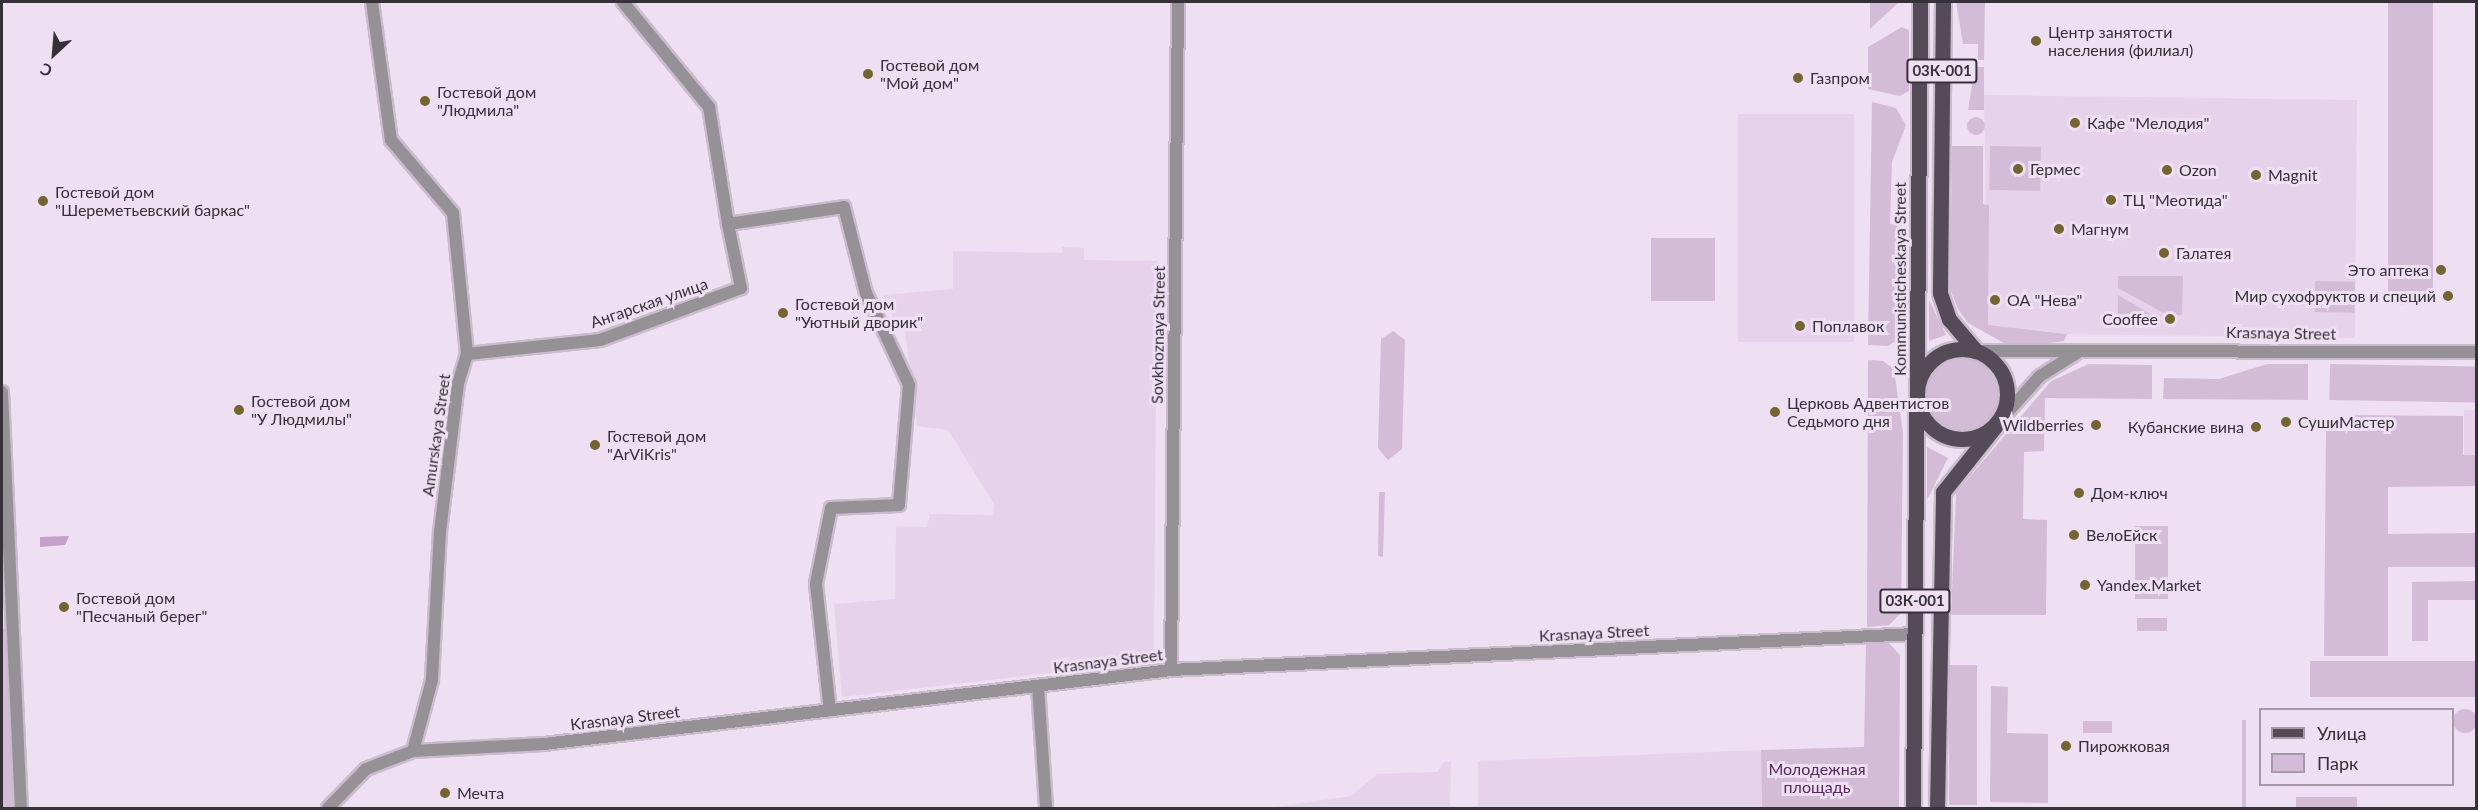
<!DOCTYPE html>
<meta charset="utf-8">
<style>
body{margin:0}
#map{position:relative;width:2478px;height:810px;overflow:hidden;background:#efdff2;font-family:Lato,sans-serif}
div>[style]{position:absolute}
.built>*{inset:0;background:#e7d2eb;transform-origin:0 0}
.green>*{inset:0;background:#d4bcd8;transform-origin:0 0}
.round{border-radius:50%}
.water>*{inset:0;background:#c4a1ca}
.roads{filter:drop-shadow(2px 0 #cabccd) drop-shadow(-2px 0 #cabccd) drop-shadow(0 2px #cabccd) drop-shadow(0 -2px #cabccd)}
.minor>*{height:12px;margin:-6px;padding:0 6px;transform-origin:6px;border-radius:6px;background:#969097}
.tertiary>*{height:12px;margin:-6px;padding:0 6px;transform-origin:6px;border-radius:6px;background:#969097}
.primary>*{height:15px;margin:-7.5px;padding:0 7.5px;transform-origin:7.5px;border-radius:7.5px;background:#554a57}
.primary>.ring{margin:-7.5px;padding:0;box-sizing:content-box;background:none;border:15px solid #554a57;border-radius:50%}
.dots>*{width:16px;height:16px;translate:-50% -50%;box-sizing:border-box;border:3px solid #efdff2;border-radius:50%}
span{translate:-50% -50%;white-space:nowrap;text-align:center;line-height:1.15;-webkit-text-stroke:6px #efdff2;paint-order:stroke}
.shield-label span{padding:2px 4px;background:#efdff2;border:2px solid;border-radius:4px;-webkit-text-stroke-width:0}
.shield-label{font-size:15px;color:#363038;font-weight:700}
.poi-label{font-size:16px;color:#363038}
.left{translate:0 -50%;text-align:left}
.right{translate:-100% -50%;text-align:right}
.street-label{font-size:16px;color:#363038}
.park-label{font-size:16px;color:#56295e}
.frame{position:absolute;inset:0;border:3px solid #363038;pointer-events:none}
.legend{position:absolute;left:2259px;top:708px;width:195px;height:78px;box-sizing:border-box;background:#efdff2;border:2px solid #a599a8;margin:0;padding:8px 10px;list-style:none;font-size:18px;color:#363038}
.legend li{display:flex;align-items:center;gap:12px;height:30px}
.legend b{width:30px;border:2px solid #a599a8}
.north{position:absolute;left:24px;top:24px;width:60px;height:60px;-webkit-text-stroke:4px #efdff2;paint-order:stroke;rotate:206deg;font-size:16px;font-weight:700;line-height:24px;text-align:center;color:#363038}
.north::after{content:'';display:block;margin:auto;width:21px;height:27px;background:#363038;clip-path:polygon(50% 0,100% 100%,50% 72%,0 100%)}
</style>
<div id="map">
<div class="built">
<i style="clip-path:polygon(1984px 95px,2357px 100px,2355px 338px,2067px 334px,1988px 325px)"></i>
<i style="left:1738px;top:114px;width:116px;height:228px"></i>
<i style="clip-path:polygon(1062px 247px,1084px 248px,1084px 260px,1157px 261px,1154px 661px,842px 697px,834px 604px,895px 599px,896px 526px,927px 527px,930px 514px,993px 515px,994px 504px,948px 430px,917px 426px,904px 322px,893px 323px,891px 306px,884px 306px,883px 295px,953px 289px,953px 251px,1062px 253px)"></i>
<i style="left:2464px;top:410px;width:12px;height:45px"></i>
<i style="clip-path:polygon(1761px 750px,1762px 808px,1478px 808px,1478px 761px)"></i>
<i style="clip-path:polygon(1444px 762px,1451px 762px,1450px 808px,1268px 808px,1351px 796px,1377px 774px,1437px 772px)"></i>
</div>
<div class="green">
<i style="clip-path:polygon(1870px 2px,1899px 2px,1870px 29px)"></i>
<i style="clip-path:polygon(1956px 2px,1985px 2px,1984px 60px,1978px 60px,1978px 44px,1963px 44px)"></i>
<i style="left:2388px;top:2px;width:45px;height:303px"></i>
<i style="clip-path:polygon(1902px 27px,1909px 30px,1909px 91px,1900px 96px,1868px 89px,1868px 47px)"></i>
<i style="clip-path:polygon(1975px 67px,1984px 67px,1984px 110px,1968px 110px)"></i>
<i style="clip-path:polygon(1872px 102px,1896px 108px,1906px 125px,1892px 162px,1890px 224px,1902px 225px,1906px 323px,1899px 339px,1888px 346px,1868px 345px)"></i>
<i class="round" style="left:1967px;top:117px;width:18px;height:18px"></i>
<i style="clip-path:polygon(1952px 146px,1983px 146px,1983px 204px,1989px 205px,1988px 325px,2067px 334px,2064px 341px,2031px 346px,2004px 343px,1968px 323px,1958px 309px,1950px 289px)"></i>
<i style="left:1990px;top:146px;width:51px;height:44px;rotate:1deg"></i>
<i style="left:1651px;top:238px;width:64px;height:63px"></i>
<i style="clip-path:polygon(2118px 276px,2183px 276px,2182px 315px,2167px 315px,2118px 288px)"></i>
<i style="left:2315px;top:281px;width:40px;height:31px;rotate:1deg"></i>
<i style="clip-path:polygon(2118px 295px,2152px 315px,2118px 314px)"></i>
<i style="clip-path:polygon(1929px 300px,1946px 335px,1929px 341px)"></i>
<i style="clip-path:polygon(1393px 331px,1405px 340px,1402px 449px,1388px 460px,1378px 448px,1381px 339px)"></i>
<i class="round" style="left:1924px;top:357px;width:76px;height:76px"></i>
<i style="clip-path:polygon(1868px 360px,1883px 361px,1894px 369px,1903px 433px,1901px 613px,1889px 625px,1867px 627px)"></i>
<i style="clip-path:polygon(2089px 364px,2152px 365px,2152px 399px,2045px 398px,2044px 451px,2024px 452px,2023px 519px,2047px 520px,2046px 615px,1951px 615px,1956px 493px,2051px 381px)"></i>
<i style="clip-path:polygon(2267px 364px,2308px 364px,2308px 400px,2163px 399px,2164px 378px,2219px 379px)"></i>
<i style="left:2330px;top:364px;width:146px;height:36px;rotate:1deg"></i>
<i style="clip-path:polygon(2351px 415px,2463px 416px,2463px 455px,2476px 455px,2476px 486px,2388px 487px,2388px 534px,2476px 533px,2476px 567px,2388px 567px,2388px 656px,2324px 656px,2326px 429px,2350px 429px)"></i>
<i style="clip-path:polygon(1927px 447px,1948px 458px,1927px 500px)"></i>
<i style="clip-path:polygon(1379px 492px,1385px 492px,1383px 557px,1378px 556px)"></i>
<i style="left:2135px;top:526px;width:33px;height:73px"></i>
<i style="clip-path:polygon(2476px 581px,2476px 600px,2428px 600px,2428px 641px,2412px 641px,2412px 582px)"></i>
<i style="left:2137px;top:618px;width:30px;height:13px"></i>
<i style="clip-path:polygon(2px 629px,7px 629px,15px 808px,2px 808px)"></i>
<i style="clip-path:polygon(1887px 641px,1900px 655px,1899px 808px,1762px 808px,1761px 750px,1864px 747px,1866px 643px)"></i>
<i style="left:2476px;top:661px;width:36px;height:166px;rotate:90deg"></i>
<i style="left:1977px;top:665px;width:140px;height:28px;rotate:90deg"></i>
<i style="clip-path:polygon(1991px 686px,2008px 687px,2007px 733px,2048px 734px,2048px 803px,1990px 802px)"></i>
<i class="round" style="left:2453px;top:709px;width:24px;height:24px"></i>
<i style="left:2242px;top:720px;width:4px;height:88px"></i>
<i style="left:2083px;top:721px;width:29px;height:12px"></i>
<i style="left:2296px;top:797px;width:61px;height:11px"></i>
</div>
<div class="water">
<i style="clip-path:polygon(69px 536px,65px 545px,40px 547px,40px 537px)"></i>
</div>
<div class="roads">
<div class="minor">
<i style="left:372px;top:2px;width:139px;rotate:82.2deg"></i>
<i style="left:391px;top:140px;width:96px;rotate:49.7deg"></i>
<i style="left:453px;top:213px;width:142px;rotate:84.3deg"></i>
<i style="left:467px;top:354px;width:30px;rotate:107deg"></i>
<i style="left:458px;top:383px;width:149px;rotate:96.9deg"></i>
<i style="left:440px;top:531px;width:149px;rotate:93.1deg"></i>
<i style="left:432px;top:680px;width:73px;rotate:105deg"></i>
<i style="left:623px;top:2px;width:136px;rotate:50.7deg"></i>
<i style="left:709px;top:107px;width:119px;rotate:80.8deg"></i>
<i style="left:728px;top:224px;width:117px;rotate:-8.3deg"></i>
<i style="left:844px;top:207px;width:89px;rotate:75.7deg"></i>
<i style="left:866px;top:293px;width:102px;rotate:64.9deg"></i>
<i style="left:909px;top:385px;width:120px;rotate:94.8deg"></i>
<i style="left:899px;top:505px;width:68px;rotate:177.5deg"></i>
<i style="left:831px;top:508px;width:77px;rotate:101.2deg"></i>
<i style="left:816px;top:584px;width:127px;rotate:83.7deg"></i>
<i style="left:467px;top:354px;width:134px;rotate:-6deg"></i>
<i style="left:600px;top:340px;width:150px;rotate:-20.2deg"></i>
<i style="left:741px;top:288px;width:65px;rotate:-101.5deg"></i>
<i style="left:2px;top:392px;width:416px;rotate:87.4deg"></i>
<i style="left:1171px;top:670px;width:668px;rotate:-89.4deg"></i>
<i style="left:1038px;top:686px;width:122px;rotate:86.2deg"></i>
<i style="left:328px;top:808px;width:54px;rotate:-45.7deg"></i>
<i style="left:366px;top:769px;width:50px;rotate:-21deg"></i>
<i style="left:413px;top:751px;width:131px;rotate:-3.1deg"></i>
<i style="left:544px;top:744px;width:631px;rotate:-6.73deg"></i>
<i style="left:1171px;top:670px;width:745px;rotate:-2.77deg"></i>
</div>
<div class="tertiary">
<i style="left:1976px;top:351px;width:500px;rotate:0.11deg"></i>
<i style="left:1997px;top:424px;width:64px;rotate:-48.1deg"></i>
<i style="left:2040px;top:376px;width:44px;rotate:-31.9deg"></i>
</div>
<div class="primary">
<i style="left:1943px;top:2px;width:291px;rotate:90.6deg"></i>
<i style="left:1940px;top:293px;width:28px;rotate:71deg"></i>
<i style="left:1949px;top:319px;width:42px;rotate:49.8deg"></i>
<i class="ring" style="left:1917px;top:349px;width:75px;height:75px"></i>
<i style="left:1913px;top:808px;width:806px;rotate:-89.5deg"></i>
<i style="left:1937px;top:808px;width:316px;rotate:-88.9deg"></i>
<i style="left:1943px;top:492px;width:87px;rotate:-51.5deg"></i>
</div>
</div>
<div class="dots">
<i style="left:2036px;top:41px;background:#736431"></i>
<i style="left:868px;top:74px;background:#736431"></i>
<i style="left:1798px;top:78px;background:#736431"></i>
<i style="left:425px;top:101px;background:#736431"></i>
<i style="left:2075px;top:123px;background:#736431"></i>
<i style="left:2018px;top:169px;background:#736431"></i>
<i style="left:2167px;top:170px;background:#736431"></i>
<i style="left:2256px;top:175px;background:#736431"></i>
<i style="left:2111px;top:200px;background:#736431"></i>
<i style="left:43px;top:201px;background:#736431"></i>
<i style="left:2059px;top:229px;background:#736431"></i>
<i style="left:2164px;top:253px;background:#736431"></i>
<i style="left:2441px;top:270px;background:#736431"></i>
<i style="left:2448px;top:296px;background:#736431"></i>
<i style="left:1995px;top:300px;background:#736431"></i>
<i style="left:783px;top:313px;background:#736431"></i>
<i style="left:2170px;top:319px;background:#736431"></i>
<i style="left:1800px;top:326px;background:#736431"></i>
<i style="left:239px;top:410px;background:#736431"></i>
<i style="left:1775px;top:412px;background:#736431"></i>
<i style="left:2286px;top:422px;background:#736431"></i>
<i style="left:2096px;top:425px;background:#736431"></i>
<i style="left:2256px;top:427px;background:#736431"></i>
<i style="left:595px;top:445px;background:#736431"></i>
<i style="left:2079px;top:493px;background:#736431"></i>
<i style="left:2074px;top:535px;background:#736431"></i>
<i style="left:2085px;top:585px;background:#736431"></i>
<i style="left:64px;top:607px;background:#736431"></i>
<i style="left:2066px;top:746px;background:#736431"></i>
<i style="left:445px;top:793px;background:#736431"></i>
</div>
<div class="shield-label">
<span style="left:1942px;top:71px">03К-001</span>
<span style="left:1915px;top:601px">03К-001</span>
</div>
<div class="poi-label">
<span class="left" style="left:2048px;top:41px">Центр занятости<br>населения (филиал)</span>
<span class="left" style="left:880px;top:74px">Гостевой дом<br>"Мой дом"</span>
<span class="left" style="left:1810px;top:78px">Газпром</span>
<span class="left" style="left:437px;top:101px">Гостевой дом<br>"Людмила"</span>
<span class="left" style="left:2087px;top:123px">Кафе "Мелодия"</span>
<span class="left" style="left:2030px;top:169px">Гермес</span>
<span class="left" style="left:2179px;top:170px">Ozon</span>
<span class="left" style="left:2268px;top:175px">Magnit</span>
<span class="left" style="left:55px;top:201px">Гостевой дом<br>"Шереметьевский баркас"</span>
<span class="left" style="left:2123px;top:200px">ТЦ "Меотида"</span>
<span class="left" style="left:2071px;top:229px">Магнум</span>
<span class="left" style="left:2176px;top:253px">Галатея</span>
<span class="right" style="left:2429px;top:270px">Это аптека</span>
<span class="right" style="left:2436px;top:296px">Мир сухофруктов и специй</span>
<span class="left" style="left:2007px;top:300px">ОА "Нева"</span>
<span class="left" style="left:795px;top:313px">Гостевой дом<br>"Уютный дворик"</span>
<span class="right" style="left:2158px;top:319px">Cooffee</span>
<span class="left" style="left:1812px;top:326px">Поплавок</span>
<span class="left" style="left:251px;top:410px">Гостевой дом<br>"У Людмилы"</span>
<span class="left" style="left:1787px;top:412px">Церковь Адвентистов<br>Седьмого дня</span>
<span class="left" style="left:2298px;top:422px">СушиМастер</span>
<span class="right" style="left:2084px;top:425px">Wildberries</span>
<span class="right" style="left:2244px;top:427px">Кубанские вина</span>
<span class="left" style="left:607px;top:445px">Гостевой дом<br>"ArViKris"</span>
<span class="left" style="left:2091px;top:493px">Дом-ключ</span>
<span class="left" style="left:2086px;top:535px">ВелоЕйск</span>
<span class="left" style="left:2097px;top:585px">Yandex.Market</span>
<span class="left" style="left:76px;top:607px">Гостевой дом<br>"Песчаный берег"</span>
<span class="left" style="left:2078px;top:746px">Пирожковая</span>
<span class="left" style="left:457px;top:793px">Мечта</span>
</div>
<div class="street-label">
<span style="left:1900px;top:279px;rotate:-90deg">Kommunisticheskaya Street</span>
<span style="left:649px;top:303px;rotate:-19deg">Ангарская улица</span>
<span style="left:2281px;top:333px;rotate:1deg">Krasnaya Street</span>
<span style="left:1158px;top:335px;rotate:-89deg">Sovkhoznaya Street</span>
<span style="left:436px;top:435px;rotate:-82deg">Amurskaya Street</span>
<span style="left:1594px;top:633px;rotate:-3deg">Krasnaya Street</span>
<span style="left:1108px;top:661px;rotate:-7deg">Krasnaya Street</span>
<span style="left:625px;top:718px;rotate:-7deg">Krasnaya Street</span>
</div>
<div class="park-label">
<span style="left:1817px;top:778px">Молодежная<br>площадь</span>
</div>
<div class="frame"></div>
<ul class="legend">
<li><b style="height:8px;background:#554a57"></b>Улица</li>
<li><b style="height:16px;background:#d4bcd8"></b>Парк</li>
</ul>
<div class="north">С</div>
</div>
